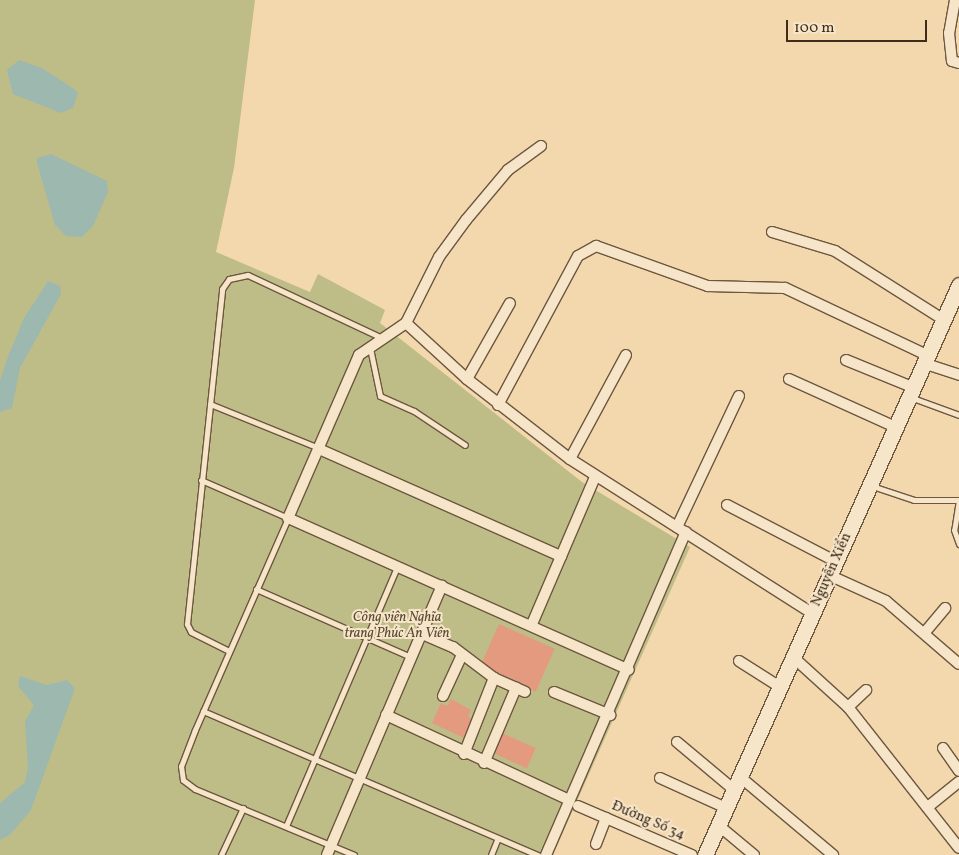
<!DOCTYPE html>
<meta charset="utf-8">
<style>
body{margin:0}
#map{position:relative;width:959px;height:855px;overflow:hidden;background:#f3d7ad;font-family:Vollkorn,serif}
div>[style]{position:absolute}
.green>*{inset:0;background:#bebd88}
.water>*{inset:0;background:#9cb8af}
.building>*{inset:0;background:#e39a7f;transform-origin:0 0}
.roads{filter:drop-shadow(1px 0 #6c573f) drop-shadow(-1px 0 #6c573f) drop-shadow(0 1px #6c573f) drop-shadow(0 -1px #6c573f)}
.lane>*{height:5px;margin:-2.5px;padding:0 2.5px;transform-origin:2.5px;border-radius:2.5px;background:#f7e5ca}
.street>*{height:10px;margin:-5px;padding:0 5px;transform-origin:5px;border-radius:5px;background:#f7e5ca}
.secondary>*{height:15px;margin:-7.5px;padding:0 7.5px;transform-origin:7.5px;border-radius:7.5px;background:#f7e5ca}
span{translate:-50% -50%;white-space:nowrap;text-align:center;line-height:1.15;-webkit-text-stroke:4px #f7e5ca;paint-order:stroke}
.street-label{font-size:14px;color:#3f2c1a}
.park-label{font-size:14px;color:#584930;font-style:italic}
.scale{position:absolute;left:786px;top:20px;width:141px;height:22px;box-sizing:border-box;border:2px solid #3f2c1a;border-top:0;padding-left:6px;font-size:15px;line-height:18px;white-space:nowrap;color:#3f2c1a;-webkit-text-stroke:4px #f7e5ca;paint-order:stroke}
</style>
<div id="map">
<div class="green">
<i style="clip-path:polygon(0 0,255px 0,234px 168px,216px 252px,310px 292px,318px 274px,385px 310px,380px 323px,582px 482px,690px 547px,553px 855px,0 855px)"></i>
</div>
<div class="water">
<i style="clip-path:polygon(19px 60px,42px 68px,74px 89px,78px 93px,73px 108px,61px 113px,13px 94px,7px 70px)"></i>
<i style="clip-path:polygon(51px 154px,107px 181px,108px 192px,93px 226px,82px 237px,66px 236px,55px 225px,37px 163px,37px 158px)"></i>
<i style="clip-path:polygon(48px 281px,60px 286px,61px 294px,20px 368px,12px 408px,0 412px,0 381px,7px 359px,24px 318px)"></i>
<i style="clip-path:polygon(20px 676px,47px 685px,67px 680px,75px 688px,31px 810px,10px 835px,0 840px,0 803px,25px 782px,28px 767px,25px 721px,34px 705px,18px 686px)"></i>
</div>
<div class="building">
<i style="left:499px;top:624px;width:61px;height:47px;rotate:24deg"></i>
<i style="clip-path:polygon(451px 699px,471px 710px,468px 717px,474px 720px,466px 739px,432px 723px,441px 703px,447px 706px)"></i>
<i style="left:502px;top:733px;width:37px;height:22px;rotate:24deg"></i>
</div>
<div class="roads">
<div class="lane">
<i style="left:370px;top:348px;width:49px;rotate:78.2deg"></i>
<i style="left:380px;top:396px;width:37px;rotate:24deg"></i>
<i style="left:414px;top:411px;width:61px;rotate:33.7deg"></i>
<i style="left:910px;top:397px;width:52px;rotate:20.2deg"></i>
<i style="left:210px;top:404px;width:118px;rotate:22deg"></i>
<i style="left:201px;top:480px;width:95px;rotate:23.6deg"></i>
<i style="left:288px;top:518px;width:232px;rotate:113.7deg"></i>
<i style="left:195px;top:730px;width:39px;rotate:111deg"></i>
<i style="left:181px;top:766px;width:14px;rotate:82deg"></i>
<i style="left:183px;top:780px;width:15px;rotate:37deg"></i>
<i style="left:195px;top:789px;width:172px;rotate:22.5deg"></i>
<i style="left:872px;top:486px;width:44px;rotate:18.4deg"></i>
<i style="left:914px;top:500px;width:45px"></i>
<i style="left:959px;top:500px;width:30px;rotate:99deg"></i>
<i style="left:954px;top:530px;width:15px;rotate:70deg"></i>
<i style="left:256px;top:589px;width:169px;rotate:23.7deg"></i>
<i style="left:229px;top:651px;width:42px;rotate:-153.4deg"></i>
<i style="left:191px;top:632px;width:9px;rotate:-117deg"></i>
<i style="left:187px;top:624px;width:337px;rotate:-84deg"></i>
<i style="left:222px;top:289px;width:12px;rotate:-55deg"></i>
<i style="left:229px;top:279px;width:19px;rotate:-12deg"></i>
<i style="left:248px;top:275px;width:148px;rotate:25.2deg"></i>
<i style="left:203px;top:711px;width:365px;rotate:23.3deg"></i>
<i style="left:286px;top:826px;width:284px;rotate:-66.8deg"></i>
<i style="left:221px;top:855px;width:52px;rotate:-64.9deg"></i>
<i style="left:491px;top:855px;width:18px;rotate:-68deg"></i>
</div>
<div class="street">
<i style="left:955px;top:0;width:34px;rotate:100deg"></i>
<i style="left:949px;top:33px;width:28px;rotate:84deg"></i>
<i style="left:952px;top:61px;width:7px;rotate:16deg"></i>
<i style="left:541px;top:146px;width:41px;rotate:144deg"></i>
<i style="left:508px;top:170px;width:65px;rotate:130deg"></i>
<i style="left:466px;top:220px;width:46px;rotate:126.1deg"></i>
<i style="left:439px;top:257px;width:74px;rotate:116.6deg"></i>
<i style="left:406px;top:323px;width:83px;rotate:42.6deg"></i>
<i style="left:467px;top:379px;width:130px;rotate:37.8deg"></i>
<i style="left:570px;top:459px;width:288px;rotate:32.5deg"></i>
<i style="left:772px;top:232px;width:66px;rotate:16.8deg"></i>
<i style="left:835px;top:251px;width:129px;rotate:32.3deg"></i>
<i style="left:406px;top:323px;width:57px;rotate:145.8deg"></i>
<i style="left:359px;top:355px;width:178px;rotate:113.5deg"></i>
<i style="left:288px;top:518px;width:373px;rotate:24deg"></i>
<i style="left:846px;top:360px;width:71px;rotate:22.2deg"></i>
<i style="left:923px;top:363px;width:38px;rotate:18deg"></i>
<i style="left:467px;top:379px;width:87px;rotate:-60.5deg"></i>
<i style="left:789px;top:379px;width:114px;rotate:24.3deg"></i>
<i style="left:498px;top:405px;width:169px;rotate:-61.8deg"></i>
<i style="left:578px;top:256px;width:21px;rotate:-29deg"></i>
<i style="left:596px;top:246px;width:119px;rotate:19.7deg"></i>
<i style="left:708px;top:286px;width:77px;rotate:1.5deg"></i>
<i style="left:785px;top:288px;width:157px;rotate:25.3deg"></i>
<i style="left:319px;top:449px;width:265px;rotate:23.9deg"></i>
<i style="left:570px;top:459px;width:118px;rotate:-61.7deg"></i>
<i style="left:727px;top:505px;width:124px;rotate:27.4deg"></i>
<i style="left:677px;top:527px;width:145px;rotate:-64.7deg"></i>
<i style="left:831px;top:576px;width:60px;rotate:24.4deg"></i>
<i style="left:886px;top:601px;width:96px;rotate:40.8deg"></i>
<i style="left:532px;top:624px;width:160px;rotate:-66.8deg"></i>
<i style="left:926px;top:631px;width:30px;rotate:-50deg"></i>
<i style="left:422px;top:634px;width:34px;rotate:23deg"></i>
<i style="left:453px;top:647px;width:51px;rotate:37.1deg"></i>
<i style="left:494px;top:678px;width:34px;rotate:24deg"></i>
<i style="left:793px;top:657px;width:74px;rotate:42.3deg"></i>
<i style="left:848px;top:707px;width:179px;rotate:51.8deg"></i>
<i style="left:739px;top:661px;width:49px;rotate:32.4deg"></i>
<i style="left:554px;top:692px;width:61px;rotate:22.3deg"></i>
<i style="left:443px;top:696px;width:43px;rotate:-65.2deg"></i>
<i style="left:848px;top:707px;width:25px;rotate:-43deg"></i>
<i style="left:386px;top:715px;width:202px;rotate:24.9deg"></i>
<i style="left:677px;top:742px;width:73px;rotate:40deg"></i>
<i style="left:943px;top:748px;width:28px;rotate:55deg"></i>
<i style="left:464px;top:754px;width:82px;rotate:-68.5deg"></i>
<i style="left:484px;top:763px;width:82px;rotate:-66.9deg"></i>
<i style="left:739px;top:776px;width:123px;rotate:40deg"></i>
<i style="left:660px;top:778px;width:72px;rotate:24.4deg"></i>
<i style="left:578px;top:806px;width:124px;rotate:23.3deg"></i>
<i style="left:929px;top:806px;width:38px;rotate:-39deg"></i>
<i style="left:718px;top:825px;width:47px;rotate:39.8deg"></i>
<i style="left:596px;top:844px;width:28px;rotate:-69deg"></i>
<i style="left:327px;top:855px;width:293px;rotate:-66.9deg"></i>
<i style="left:546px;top:855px;width:352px;rotate:-66.6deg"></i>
</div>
<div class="secondary">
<i style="left:705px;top:855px;width:624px;rotate:-65.98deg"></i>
</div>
</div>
<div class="street-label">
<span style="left:832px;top:570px;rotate:-66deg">Nguyễn Xiển</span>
<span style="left:648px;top:821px;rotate:23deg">Đường Số 34</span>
</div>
<div class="park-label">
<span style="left:397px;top:626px">Công viên Nghĩa<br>trang Phúc An Viên</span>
</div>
<div class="scale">100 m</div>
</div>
